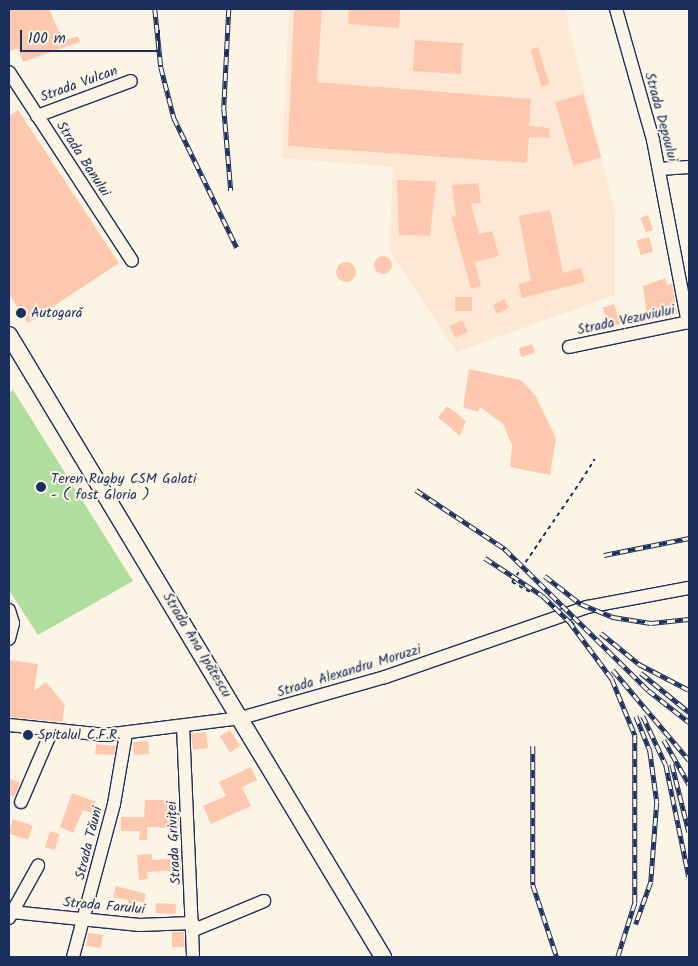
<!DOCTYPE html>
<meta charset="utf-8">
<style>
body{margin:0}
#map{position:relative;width:698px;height:966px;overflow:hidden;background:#fcf5e5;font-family:Kalam,sans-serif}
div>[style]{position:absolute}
.built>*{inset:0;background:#fce8d4}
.green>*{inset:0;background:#afde9e}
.building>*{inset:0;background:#fdc8ae;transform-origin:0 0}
.round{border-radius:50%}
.path>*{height:2px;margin-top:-1px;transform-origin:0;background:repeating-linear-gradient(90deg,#1b2f5e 0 4px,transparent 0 8px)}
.roads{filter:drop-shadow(1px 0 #1b2f5e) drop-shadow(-1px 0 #1b2f5e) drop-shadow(0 1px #1b2f5e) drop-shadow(0 -1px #1b2f5e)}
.minor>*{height:12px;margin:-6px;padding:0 6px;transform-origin:6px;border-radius:6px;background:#fcf5e5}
.major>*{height:16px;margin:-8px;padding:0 8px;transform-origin:8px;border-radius:8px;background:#fcf5e5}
.rail>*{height:4.5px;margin-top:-2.25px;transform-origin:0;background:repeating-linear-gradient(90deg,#fcf5e5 0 8px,#1b2f5e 0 16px);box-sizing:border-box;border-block:1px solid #1b2f5e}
.path-bridge>*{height:2px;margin-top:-1px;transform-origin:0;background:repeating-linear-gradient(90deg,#1b2f5e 0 4px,transparent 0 8px)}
.dots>*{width:14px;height:14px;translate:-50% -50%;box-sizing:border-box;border:2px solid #fcf5e5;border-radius:50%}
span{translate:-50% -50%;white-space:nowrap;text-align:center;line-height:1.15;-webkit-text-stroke:4px #fcf5e5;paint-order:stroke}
.street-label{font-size:14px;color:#1b2f5e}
.poi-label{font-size:14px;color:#1b2f5e}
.left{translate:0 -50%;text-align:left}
.frame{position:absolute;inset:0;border:10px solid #1b2f5e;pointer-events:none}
.scale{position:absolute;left:20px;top:30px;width:140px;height:22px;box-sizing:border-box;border:2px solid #1b2f5e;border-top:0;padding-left:6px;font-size:15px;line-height:18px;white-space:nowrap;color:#1b2f5e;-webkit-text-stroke:4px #fcf5e5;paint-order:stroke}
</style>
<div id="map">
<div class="built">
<i style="clip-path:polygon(289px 9px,565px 9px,615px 214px,615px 295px,456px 352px,389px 250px,393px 167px,282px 158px)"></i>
</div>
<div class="green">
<i style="clip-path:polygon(13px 390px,133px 581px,38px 635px,9px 590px,9px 393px)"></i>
</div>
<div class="building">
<i style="clip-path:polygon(9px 9px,49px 9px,63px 41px,78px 36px,80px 42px,23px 62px,18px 48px,9px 52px)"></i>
<i style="clip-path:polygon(294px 9px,322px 9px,317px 82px,531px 99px,529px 126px,550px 128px,549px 138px,529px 137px,527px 163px,288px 146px)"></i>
<i style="clip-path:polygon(349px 9px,400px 9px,399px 28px,348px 24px)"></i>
<i style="left:415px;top:40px;width:48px;height:31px;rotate:4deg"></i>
<i style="left:538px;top:47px;width:39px;height:8px;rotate:73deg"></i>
<i style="left:583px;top:94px;width:66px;height:29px;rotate:74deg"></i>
<i style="clip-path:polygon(18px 110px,119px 263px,28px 323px,9px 294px,9px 116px)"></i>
<i style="clip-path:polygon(397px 180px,436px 181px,430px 236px,399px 235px)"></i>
<i style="clip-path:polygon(478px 183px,481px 203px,471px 204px,479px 234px,492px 231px,499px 256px,475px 262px,481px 286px,471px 289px,451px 217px,456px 216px,452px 185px)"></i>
<i style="clip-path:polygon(550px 210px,563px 273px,581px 268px,585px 282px,522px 298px,518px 284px,531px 281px,519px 216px)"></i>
<i style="clip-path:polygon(648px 215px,653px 230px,646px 232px,640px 218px)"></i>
<i style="left:649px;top:237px;width:15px;height:13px;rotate:74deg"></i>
<i class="round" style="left:374px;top:256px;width:18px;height:18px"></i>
<i class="round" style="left:336px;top:262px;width:20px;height:20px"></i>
<i style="clip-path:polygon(665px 278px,667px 285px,672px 283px,677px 314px,669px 317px,667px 311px,647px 317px,643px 286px)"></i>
<i style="left:455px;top:297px;width:17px;height:14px"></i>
<i style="left:504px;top:299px;width:10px;height:13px;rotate:61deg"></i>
<i style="left:614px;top:304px;width:21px;height:12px;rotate:73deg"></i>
<i style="left:462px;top:320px;width:13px;height:14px;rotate:63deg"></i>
<i style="left:532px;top:344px;width:9px;height:14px;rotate:72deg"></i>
<i style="clip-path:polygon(469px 369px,521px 380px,535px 395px,556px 438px,550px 475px,510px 467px,512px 445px,503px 424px,480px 407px,478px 412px,463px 407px)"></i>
<i style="clip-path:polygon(447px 406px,466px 421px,460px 436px,438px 417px)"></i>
<i style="clip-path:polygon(10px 660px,38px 664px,34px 691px,46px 682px,65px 705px,62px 722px,9px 717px)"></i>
<i style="left:230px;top:730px;width:19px;height:12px;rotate:58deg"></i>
<i style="left:206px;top:732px;width:16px;height:15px;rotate:83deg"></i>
<i style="left:148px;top:741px;width:13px;height:15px;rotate:86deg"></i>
<i style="clip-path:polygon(96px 744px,116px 746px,114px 755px,95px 754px)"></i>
<i style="clip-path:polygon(251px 767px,257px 780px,242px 787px,251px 806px,211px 824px,203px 806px,226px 796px,219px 782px)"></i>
<i style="clip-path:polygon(9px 778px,20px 783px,14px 797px,9px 795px)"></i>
<i style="clip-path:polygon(72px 793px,96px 802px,91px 813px,83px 810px,73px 833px,60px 827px)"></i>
<i style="clip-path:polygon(145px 800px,168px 800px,168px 815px,179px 816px,178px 828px,147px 827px,147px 840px,139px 840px,140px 831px,121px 831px,121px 817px,144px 817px)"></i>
<i style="left:13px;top:819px;width:21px;height:15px;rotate:19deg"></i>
<i style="left:50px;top:831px;width:10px;height:17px;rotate:17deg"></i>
<i style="clip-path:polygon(152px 854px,152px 860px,181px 858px,181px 870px,147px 872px,148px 879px,139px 880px,137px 855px)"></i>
<i style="clip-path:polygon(116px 886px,146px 894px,144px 903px,137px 901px,134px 911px,126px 909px,128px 900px,113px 897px)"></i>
<i style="left:156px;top:903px;width:20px;height:10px;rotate:3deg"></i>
<i style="left:172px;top:932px;width:12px;height:15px"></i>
<i style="left:88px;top:933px;width:15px;height:13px;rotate:8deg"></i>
</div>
<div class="path">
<i style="left:581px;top:481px;width:26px;rotate:-58deg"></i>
<i style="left:512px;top:582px;width:21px;rotate:29deg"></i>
</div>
<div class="roads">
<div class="minor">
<i style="left:616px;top:9px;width:136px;rotate:74.2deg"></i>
<i style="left:653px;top:140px;width:186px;rotate:79.2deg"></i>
<i style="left:9px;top:72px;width:225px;rotate:56.9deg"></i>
<i style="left:37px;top:116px;width:100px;rotate:-20.4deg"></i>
<i style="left:660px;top:169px;width:29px;rotate:-4deg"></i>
<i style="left:569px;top:347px;width:123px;rotate:-11.8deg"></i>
<i style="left:9px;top:610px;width:14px;rotate:73deg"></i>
<i style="left:13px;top:623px;width:16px;rotate:104deg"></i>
<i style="left:9px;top:725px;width:97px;rotate:5.9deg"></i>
<i style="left:105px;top:735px;width:137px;rotate:-7.1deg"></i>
<i style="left:241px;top:718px;width:150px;rotate:-15.9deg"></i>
<i style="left:385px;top:677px;width:214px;rotate:-19.1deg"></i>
<i style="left:587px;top:607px;width:104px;rotate:-10.6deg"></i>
<i style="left:183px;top:726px;width:231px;rotate:87.5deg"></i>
<i style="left:21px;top:802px;width:78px;rotate:-66.7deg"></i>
<i style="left:12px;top:912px;width:128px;rotate:5.8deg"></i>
<i style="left:139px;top:925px;width:54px;rotate:-2.1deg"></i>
<i style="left:9px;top:918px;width:60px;rotate:-60.9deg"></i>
<i style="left:194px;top:930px;width:76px;rotate:-22.5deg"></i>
<i style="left:73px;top:957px;width:158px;rotate:-75deg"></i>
<i style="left:114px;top:804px;width:71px;rotate:-80.3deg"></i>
</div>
<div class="major">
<i style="left:9px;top:335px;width:726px;rotate:58.98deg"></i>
</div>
</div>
<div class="rail">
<i style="left:155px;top:9px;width:58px;rotate:84.1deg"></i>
<i style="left:161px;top:67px;width:53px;rotate:75.7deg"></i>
<i style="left:174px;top:118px;width:144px;rotate:64.1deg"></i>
<i style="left:229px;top:9px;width:99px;rotate:92.9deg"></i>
<i style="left:224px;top:108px;width:83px;rotate:85.2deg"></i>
<i style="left:416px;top:490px;width:107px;rotate:33.5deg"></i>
<i style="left:505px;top:549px;width:201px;rotate:44.6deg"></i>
<i style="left:648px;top:690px;width:52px;rotate:38deg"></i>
<i style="left:604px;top:555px;width:87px;rotate:-11.3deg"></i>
<i style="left:485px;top:558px;width:69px;rotate:33.2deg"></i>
<i style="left:543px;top:596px;width:42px;rotate:44deg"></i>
<i style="left:545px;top:576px;width:46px;rotate:37.9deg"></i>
<i style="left:581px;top:604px;width:35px;rotate:22deg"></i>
<i style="left:613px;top:617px;width:38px;rotate:9deg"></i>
<i style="left:651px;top:623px;width:38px;rotate:-6deg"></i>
<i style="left:569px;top:621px;width:72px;rotate:53.4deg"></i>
<i style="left:612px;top:679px;width:61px;rotate:67.7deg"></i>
<i style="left:635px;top:735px;width:168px;rotate:90deg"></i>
<i style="left:635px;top:903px;width:57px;rotate:107.5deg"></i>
<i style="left:601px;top:633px;width:49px;rotate:39.2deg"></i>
<i style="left:639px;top:664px;width:56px;rotate:27.5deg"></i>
<i style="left:613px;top:670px;width:118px;rotate:49.8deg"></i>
<i style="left:641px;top:673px;width:62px;rotate:39.1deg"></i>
<i style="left:636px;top:716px;width:38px;rotate:68deg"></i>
<i style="left:650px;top:751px;width:51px;rotate:82.2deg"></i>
<i style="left:657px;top:802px;width:80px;rotate:94.3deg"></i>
<i style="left:651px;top:882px;width:45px;rotate:109.7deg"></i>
<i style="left:643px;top:716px;width:54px;rotate:64.9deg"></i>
<i style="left:666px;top:765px;width:114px;rotate:78.4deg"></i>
<i style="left:664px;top:740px;width:51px;rotate:60.4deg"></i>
<i style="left:533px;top:746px;width:139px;rotate:90deg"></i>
<i style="left:533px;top:885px;width:76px;rotate:71.6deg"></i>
<i style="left:672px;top:764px;width:70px;rotate:76deg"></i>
</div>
<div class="path-bridge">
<i style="left:512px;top:582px;width:122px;rotate:-55.7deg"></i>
</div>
<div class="dots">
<i style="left:21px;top:313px;background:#1b2f5e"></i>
<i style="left:41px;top:487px;background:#1b2f5e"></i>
<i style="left:28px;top:735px;background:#1b2f5e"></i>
</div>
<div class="street-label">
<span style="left:79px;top:84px;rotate:-20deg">Strada Vulcan</span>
<span style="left:661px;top:117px;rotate:75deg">Strada Depoului</span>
<span style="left:83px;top:159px;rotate:57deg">Strada Banului</span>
<span style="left:626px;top:320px;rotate:-12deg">Strada Vezuviului</span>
<span style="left:197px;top:645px;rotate:59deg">Strada Ana Ipătescu</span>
<span style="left:349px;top:671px;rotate:-17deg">Strada Alexandru Moruzzi</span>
<span style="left:89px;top:843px;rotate:-76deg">Strada Tăuni</span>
<span style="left:174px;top:843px;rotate:-93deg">Strada Griviței</span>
<span style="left:104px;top:906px;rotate:5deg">Strada Farului</span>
</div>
<div class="poi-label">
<span class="left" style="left:31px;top:313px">Autogară</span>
<span class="left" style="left:51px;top:487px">Teren Rugby CSM Galati<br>- ( fost Gloria )</span>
<span class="left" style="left:38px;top:735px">Spitalul C.F.R.</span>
</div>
<div class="frame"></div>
<div class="scale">100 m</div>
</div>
